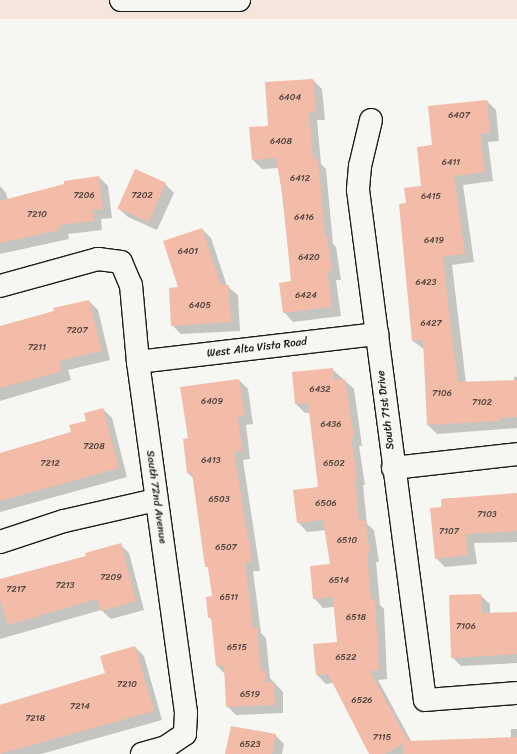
<!DOCTYPE html>
<style>
body{margin:0}
#map{position:relative;width:517px;height:754px;overflow:hidden;background:#f6f6f2;font-family:Sriracha,sans-serif}
div>[style]{position:absolute}
.built>*{inset:0;background:#f5e5dc;transform-origin:0 0}
.shadow>*{inset:0;background:#0003}
.building>*{inset:0;background:#f3bca8;transform-origin:0 0}
.roads{filter:drop-shadow(1px 0 #1c1c1c) drop-shadow(-1px 0 #1c1c1c) drop-shadow(0 1px #1c1c1c) drop-shadow(0 -1px #1c1c1c)}
.minor>*{height:22px;margin:-11px;padding:0 11px;transform-origin:11px;border-radius:11px;background:#f6f6f2}
span{translate:-50% -50%;white-space:nowrap;text-align:center;line-height:1.15;-webkit-text-stroke:3.5px #f6f6f2;paint-order:stroke}
.number-label{font-size:9px;color:#52443f}
.number-label span{-webkit-text-stroke-width:0}
.street-label{font-size:11px;color:#1c1c1c}
</style>
<div id="map">
<div class="built">
<i style="left:0;top:0;width:517px;height:19px"></i>
</div>
<div class="shadow">
<i style="clip-path:polygon(313px 80px,322px 89px,325px 120px,317px 120px,321px 164px,326px 169px,333px 244px,336px 247px,341px 280px,336px 280px,341px 316px,293px 322px,284px 312px,292px 282px,279px 168px,262px 169px,253px 160px,269px 127px,266px 83px)"></i>
<i style="clip-path:polygon(487px 101px,496px 110px,499px 141px,488px 142px,493px 181px,463px 185px,474px 262px,452px 265px,466px 383px,514px 381px,514px 377px,517px 377px,517px 428px,437px 434px,428px 425px,425px 350px,413px 341px,407px 204px,422px 187px,433px 146px)"></i>
<i style="clip-path:polygon(99px 177px,108px 186px,112px 218px,101px 219px,102px 230px,68px 234px,69px 239px,0 254px,0 186px,6px 193px,8px 200px)"></i>
<i style="clip-path:polygon(165px 184px,174px 193px,157px 230px,128px 217px,118px 208px)"></i>
<i style="clip-path:polygon(202px 229px,211px 238px,227px 286px,238px 295px,240px 331px,181px 334px,172px 325px,179px 288px)"></i>
<i style="clip-path:polygon(89px 301px,98px 310px,110px 360px,68px 370px,71px 380px,0 401px,0 330px)"></i>
<i style="clip-path:polygon(332px 369px,354px 389px,362px 446px,359px 446px,365px 485px,363px 485px,367px 524px,374px 530px,379px 562px,376px 562px,380px 605px,384px 609px,387px 679px,378px 680px,416px 750px,410px 754px,371px 754px,334px 683px,326px 684px,317px 675px,338px 643px,334px 607px,323px 608px,314px 598px,331px 565px,326px 530px,307px 532px,298px 522px,319px 488px,310px 413px,305px 413px,296px 404px,293px 373px)"></i>
<i style="clip-path:polygon(239px 380px,248px 389px,253px 424px,246px 425px,250px 459px,243px 460px,260px 571px,253px 571px,261px 633px,266px 638px,270px 678px,283px 692px,283px 713px,236px 715px,227px 706px,226px 675px,217px 666px,213px 621px,209px 617px,213px 597px,194px 479px,188px 473px,189px 439px)"></i>
<i style="clip-path:polygon(103px 409px,112px 418px,127px 477px,0 512px,0 454px,72px 433px)"></i>
<i style="clip-path:polygon(517px 494px,517px 542px,474px 543px,477px 564px,445px 567px,436px 558px,442px 499px)"></i>
<i style="clip-path:polygon(120px 544px,129px 553px,144px 610px,111px 619px,101px 610px,0 639px,0 580px,87px 556px)"></i>
<i style="clip-path:polygon(480px 595px,490px 604px,490px 614px,517px 613px,517px 663px,461px 666px,452px 657px)"></i>
<i style="clip-path:polygon(135px 647px,144px 656px,162px 720px,41px 754px,0 754px,0 705px,106px 674px)"></i>
<i style="clip-path:polygon(511px 729px,517px 729px,517px 754px,419px 754px,511px 738px)"></i>
<i style="clip-path:polygon(275px 735px,284px 744px,282px 754px,226px 754px)"></i>
</div>
<div class="building">
<i style="clip-path:polygon(313px 79px,316px 111px,309px 112px,313px 159px,318px 159px,325px 237px,327px 236px,332px 271px,327px 271px,332px 307px,283px 313px,279px 283px,291px 281px,283px 198px,276px 158px,252px 160px,249px 127px,268px 126px,265px 82px)"></i>
<i style="clip-path:polygon(487px 100px,490px 133px,480px 134px,485px 172px,454px 176px,465px 254px,443px 256px,448px 304px,458px 382px,517px 380px,517px 417px,500px 418px,500px 421px,427px 425px,423px 340px,412px 341px,399px 204px,406px 203px,404px 188px,421px 186px,417px 147px,432px 145px,428px 106px)"></i>
<i style="left:135px;top:169px;width:34px;height:43px;rotate:24deg"></i>
<i style="clip-path:polygon(99px 176px,103px 209px,92px 210px,94px 221px,59px 225px,60px 230px,0 243px,0 201px,64px 184px,64px 181px)"></i>
<i style="clip-path:polygon(202px 228px,221px 285px,229px 285px,231px 322px,171px 326px,169px 288px,178px 287px,163px 241px)"></i>
<i style="clip-path:polygon(89px 300px,102px 351px,59px 361px,62px 371px,0 388px,0 326px,54px 311px,53px 308px)"></i>
<i style="clip-path:polygon(333px 368px,334px 380px,345px 379px,354px 437px,351px 438px,357px 476px,355px 476px,359px 521px,365px 520px,370px 553px,367px 554px,371px 600px,375px 599px,379px 670px,370px 671px,408px 741px,517px 737px,517px 754px,403px 754px,403px 744px,385px 754px,369px 754px,328px 674px,316px 675px,313px 644px,337px 642px,333px 597px,313px 599px,310px 566px,330px 564px,323px 520px,297px 523px,293px 490px,318px 487px,308px 403px,295px 404px,292px 372px)"></i>
<i style="clip-path:polygon(239px 379px,245px 415px,238px 416px,242px 451px,234px 452px,252px 562px,245px 562px,253px 628px,257px 627px,261px 671px,265px 671px,265px 682px,274px 682px,275px 705px,226px 707px,224px 665px,216px 666px,211px 617px,208px 618px,206px 597px,212px 596px,208px 567px,205px 567px,192px 473px,187px 473px,183px 439px,188px 438px,180px 387px)"></i>
<i style="clip-path:polygon(103px 408px,119px 468px,0 501px,0 453px,71px 432px,69px 425px,86px 421px,84px 413px)"></i>
<i style="clip-path:polygon(517px 493px,517px 531px,466px 534px,468px 555px,435px 559px,430px 508px,442px 507px,441px 499px)"></i>
<i style="clip-path:polygon(121px 543px,136px 601px,101px 611px,97px 599px,8px 625px,0 600px,0 579px,86px 556px,85px 553px)"></i>
<i style="clip-path:polygon(481px 594px,482px 613px,517px 612px,517px 654px,451px 658px,449px 595px)"></i>
<i style="clip-path:polygon(135px 646px,154px 711px,0 754px,0 705px,105px 673px,100px 656px)"></i>
<i style="clip-path:polygon(231px 726px,276px 734px,272px 754px,225px 754px)"></i>
</div>
<div class="roads">
<div class="minor">
<i style="left:121px;top:0;width:118px"></i>
<i style="left:371px;top:120px;width:47px;rotate:103.4deg"></i>
<i style="left:360px;top:166px;width:24px;rotate:95deg"></i>
<i style="left:358px;top:190px;width:514px;rotate:82.52deg"></i>
<i style="left:425px;top:700px;width:92px;rotate:-4.4deg"></i>
<i style="left:0;top:286px;width:102px;rotate:-15.4deg"></i>
<i style="left:98px;top:259px;width:23px;rotate:7deg"></i>
<i style="left:121px;top:262px;width:25px;rotate:67deg"></i>
<i style="left:131px;top:285px;width:77px;rotate:84.8deg"></i>
<i style="left:138px;top:362px;width:354px;rotate:82.2deg"></i>
<i style="left:186px;top:713px;width:21px;rotate:93deg"></i>
<i style="left:185px;top:734px;width:23px;rotate:146deg"></i>
<i style="left:166px;top:747px;width:25px;rotate:164deg"></i>
<i style="left:138px;top:362px;width:241px;rotate:-6.7deg"></i>
<i style="left:393px;top:468px;width:125px;rotate:-6.4deg"></i>
<i style="left:0;top:542px;width:67px;rotate:-18.2deg"></i>
<i style="left:64px;top:521px;width:94px;rotate:-12.9deg"></i>
</div>
</div>
<div class="number-label">
<span style="left:290px;top:97px">6404</span>
<span style="left:459px;top:115px">6407</span>
<span style="left:281px;top:141px">6408</span>
<span style="left:451px;top:162px">6411</span>
<span style="left:300px;top:178px">6412</span>
<span style="left:84px;top:195px">7206</span>
<span style="left:142px;top:195px">7202</span>
<span style="left:431px;top:196px">6415</span>
<span style="left:37px;top:214px">7210</span>
<span style="left:304px;top:217px">6416</span>
<span style="left:434px;top:240px">6419</span>
<span style="left:188px;top:251px">6401</span>
<span style="left:309px;top:257px">6420</span>
<span style="left:426px;top:282px">6423</span>
<span style="left:306px;top:295px">6424</span>
<span style="left:200px;top:305px">6405</span>
<span style="left:431px;top:323px">6427</span>
<span style="left:77px;top:330px">7207</span>
<span style="left:37px;top:347px">7211</span>
<span style="left:320px;top:389px">6432</span>
<span style="left:442px;top:393px">7106</span>
<span style="left:212px;top:401px">6409</span>
<span style="left:482px;top:402px">7102</span>
<span style="left:331px;top:424px">6436</span>
<span style="left:94px;top:446px">7208</span>
<span style="left:211px;top:460px">6413</span>
<span style="left:50px;top:463px">7212</span>
<span style="left:334px;top:463px">6502</span>
<span style="left:219px;top:499px">6503</span>
<span style="left:326px;top:503px">6506</span>
<span style="left:487px;top:514px">7103</span>
<span style="left:449px;top:531px">7107</span>
<span style="left:347px;top:540px">6510</span>
<span style="left:226px;top:547px">6507</span>
<span style="left:111px;top:577px">7209</span>
<span style="left:339px;top:580px">6514</span>
<span style="left:65px;top:585px">7213</span>
<span style="left:16px;top:589px">7217</span>
<span style="left:229px;top:597px">6511</span>
<span style="left:356px;top:617px">6518</span>
<span style="left:466px;top:626px">7106</span>
<span style="left:237px;top:647px">6515</span>
<span style="left:346px;top:657px">6522</span>
<span style="left:127px;top:684px">7210</span>
<span style="left:250px;top:694px">6519</span>
<span style="left:362px;top:700px">6526</span>
<span style="left:80px;top:706px">7214</span>
<span style="left:35px;top:718px">7218</span>
<span style="left:382px;top:737px">7115</span>
<span style="left:250px;top:744px">6523</span>
</div>
<div class="street-label">
<span style="left:257px;top:348px;rotate:-7deg">West Alta Vista Road</span>
<span style="left:386px;top:410px;rotate:-97deg">South 71st Drive</span>
<span style="left:156px;top:497px;rotate:82deg">South 72nd Avenue</span>
</div>
</div>
